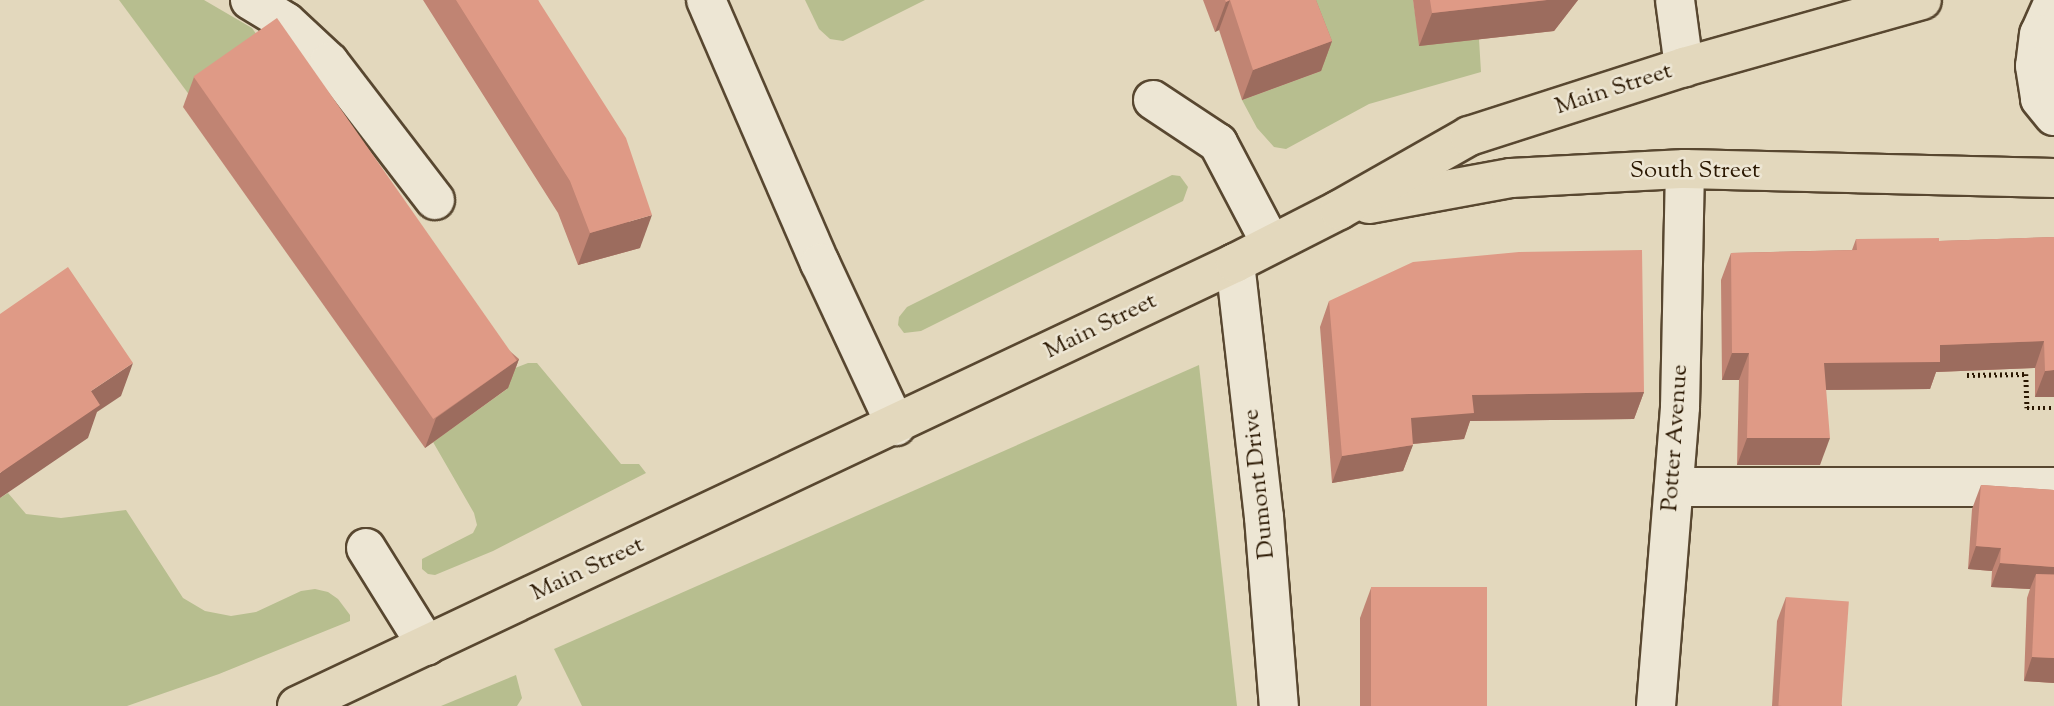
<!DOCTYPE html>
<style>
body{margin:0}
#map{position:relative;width:2054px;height:706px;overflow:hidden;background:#e3d8bd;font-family:"Sorts Mill Goudy",serif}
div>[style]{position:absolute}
.green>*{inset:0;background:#b7be8f}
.path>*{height:4.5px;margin-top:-2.25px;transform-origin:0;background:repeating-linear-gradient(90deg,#2a1701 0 2px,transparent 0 5.5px)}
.roads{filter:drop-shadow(2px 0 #584730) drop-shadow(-2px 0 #584730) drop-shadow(0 2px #584730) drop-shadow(0 -2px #584730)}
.minor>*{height:38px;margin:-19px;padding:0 19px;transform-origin:19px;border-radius:19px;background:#ede6d4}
.major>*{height:38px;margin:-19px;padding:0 19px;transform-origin:19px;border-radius:19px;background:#e3d8bd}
.wall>*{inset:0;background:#c08473}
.shaded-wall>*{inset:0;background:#9c6c5e}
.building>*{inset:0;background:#df9a86;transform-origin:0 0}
span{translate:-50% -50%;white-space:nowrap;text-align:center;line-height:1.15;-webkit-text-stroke:5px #ede6d4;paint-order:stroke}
.street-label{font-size:24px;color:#2a1701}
</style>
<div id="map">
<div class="green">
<i style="clip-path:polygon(119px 0,204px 0,252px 28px,266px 48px,193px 100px)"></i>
<i style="clip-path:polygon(805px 0,925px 0,843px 41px,830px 39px,819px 29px)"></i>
<i style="clip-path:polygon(1301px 0,1413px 0,1420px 45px,1479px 39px,1481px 72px,1369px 104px,1286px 149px,1274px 147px,1257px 128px,1242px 100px,1321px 71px)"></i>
<i style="clip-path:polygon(1172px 175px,1180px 176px,1188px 187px,1183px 201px,921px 331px,904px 333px,898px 325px,899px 317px,907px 307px)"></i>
<i style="clip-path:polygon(528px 363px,537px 363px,621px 464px,639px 464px,646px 473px,493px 551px,435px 575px,428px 574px,422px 569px,422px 559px,473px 533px,477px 525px,474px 513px,433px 442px,507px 389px,505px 372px)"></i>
<i style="clip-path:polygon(1199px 365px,1237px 706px,582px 706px,554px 649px)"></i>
<i style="clip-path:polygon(8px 493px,26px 514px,61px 518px,126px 510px,183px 598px,205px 611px,231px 616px,256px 612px,301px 591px,315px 589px,328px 592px,338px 599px,350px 615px,350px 621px,219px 674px,127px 706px,0 706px,0 498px)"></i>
<i style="clip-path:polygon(516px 675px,522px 698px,517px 706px,441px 706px)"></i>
</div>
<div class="path">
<i style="left:1967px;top:375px;width:59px;rotate:-1deg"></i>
<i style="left:2026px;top:374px;width:34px;rotate:88deg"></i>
<i style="left:2027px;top:408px;width:27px"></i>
</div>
<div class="roads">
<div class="minor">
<i style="left:250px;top:0;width:42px;rotate:31.4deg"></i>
<i style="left:286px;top:22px;width:59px;rotate:42.9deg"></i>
<i style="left:329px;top:62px;width:174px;rotate:52.5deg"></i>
<i style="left:706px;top:0;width:287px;rotate:66.6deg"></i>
<i style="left:820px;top:263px;width:180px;rotate:65deg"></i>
<i style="left:1675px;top:0;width:68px;rotate:82.3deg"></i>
<i style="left:2054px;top:1px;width:36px;rotate:114deg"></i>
<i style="left:2039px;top:34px;width:32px;rotate:97deg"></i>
<i style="left:2035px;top:66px;width:33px;rotate:81deg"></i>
<i style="left:2040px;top:99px;width:22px;rotate:51deg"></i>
<i style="left:1153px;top:100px;width:78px;rotate:33.5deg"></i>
<i style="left:1218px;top:143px;width:114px;rotate:62.3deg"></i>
<i style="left:1235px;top:263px;width:256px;rotate:83.5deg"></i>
<i style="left:1264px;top:517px;width:190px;rotate:85.5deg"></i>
<i style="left:1674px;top:487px;width:380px"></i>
<i style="left:366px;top:548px;width:115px;rotate:58.1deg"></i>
<i style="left:1656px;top:706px;width:300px;rotate:-85.4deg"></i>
<i style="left:1680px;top:407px;width:238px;rotate:-88.8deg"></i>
</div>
<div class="major">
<i style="left:1369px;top:204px;width:144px;rotate:-10.4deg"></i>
<i style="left:1511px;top:178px;width:174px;rotate:-3deg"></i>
<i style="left:1685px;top:169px;width:369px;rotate:1.4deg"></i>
<i style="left:297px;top:706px;width:1037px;rotate:-25.28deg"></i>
<i style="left:1235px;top:263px;width:117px;rotate:-27deg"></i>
<i style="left:1339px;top:210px;width:150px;rotate:-29.6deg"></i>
<i style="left:1469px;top:136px;width:226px;rotate:-17.8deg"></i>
<i style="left:1684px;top:67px;width:247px;rotate:-15.7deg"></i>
</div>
</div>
<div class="wall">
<i style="clip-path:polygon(423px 0,538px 0,640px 248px,578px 265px,558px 213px)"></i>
<i style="clip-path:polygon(1203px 0,1316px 0,1332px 41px,1321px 71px,1242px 100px,1219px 30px,1215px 32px)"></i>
<i style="clip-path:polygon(1413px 0,1578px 0,1554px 31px,1419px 46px)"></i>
<i style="clip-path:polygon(194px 77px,519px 359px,508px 388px,425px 448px,183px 107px)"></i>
<i style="clip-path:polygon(2054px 237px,2054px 397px,2035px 397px,2035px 368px,1936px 372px,1930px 389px,1826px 390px,1820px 465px,1737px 465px,1739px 380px,1722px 380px,1721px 280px,1731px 253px,1852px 250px,1856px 239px,1939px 241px)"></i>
<i style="clip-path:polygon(1329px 301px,1644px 392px,1634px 419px,1470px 421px,1464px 439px,1413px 444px,1403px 471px,1332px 483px,1320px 327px)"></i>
<i style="clip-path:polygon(1981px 485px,2054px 490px,2054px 683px,2024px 681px,2027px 598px,2030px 589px,1991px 587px,1992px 571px,1968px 569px,1972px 509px)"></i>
<i style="clip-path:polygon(1371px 588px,1487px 706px,1360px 706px,1360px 618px)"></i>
<i style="clip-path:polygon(1786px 597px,1842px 706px,1772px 706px,1777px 621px)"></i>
</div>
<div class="shaded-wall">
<i style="clip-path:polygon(1230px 0,1219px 30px,1215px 32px,1226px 2px)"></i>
<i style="clip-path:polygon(1547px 0,1578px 0,1554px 31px,1419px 46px,1432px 13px)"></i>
<i style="clip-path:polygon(1332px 41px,1321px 71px,1242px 100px,1253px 70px)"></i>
<i style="clip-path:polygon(652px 215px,640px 248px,578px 265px,590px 233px)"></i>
<i style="clip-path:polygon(2044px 341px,2035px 368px,1936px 372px,1930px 389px,1815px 390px,1824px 363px,1940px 345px)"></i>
<i style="clip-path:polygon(1732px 353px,1749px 353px,1739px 380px,1722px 380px)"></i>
<i style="clip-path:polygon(519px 359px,508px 388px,425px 448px,436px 418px)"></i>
<i style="clip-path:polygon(133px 363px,121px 396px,97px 412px,88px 438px,0 498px,0 473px,91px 391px)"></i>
<i style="clip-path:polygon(2054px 370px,2054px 397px,2035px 397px,2045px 371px)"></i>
<i style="clip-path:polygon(1644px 392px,1634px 419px,1470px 421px,1464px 439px,1401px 445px,1411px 418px,1472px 395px)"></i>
<i style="clip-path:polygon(1747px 438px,1830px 438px,1820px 465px,1737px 465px)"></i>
<i style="clip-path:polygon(1413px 445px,1403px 471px,1332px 483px,1342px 456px)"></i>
<i style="clip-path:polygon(1976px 546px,2001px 548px,1992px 571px,1968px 569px)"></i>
<i style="clip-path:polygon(2000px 563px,2054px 567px,2054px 574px,2036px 574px,2030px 589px,1991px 587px)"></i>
<i style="clip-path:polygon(2032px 657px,2054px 658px,2054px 683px,2024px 681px)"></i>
</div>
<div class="building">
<i style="clip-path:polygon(456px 0,538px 0,626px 138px,652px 215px,590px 233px,570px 181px)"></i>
<i style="clip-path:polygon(1225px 0,1316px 0,1332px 41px,1253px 70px,1230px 0,1226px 2px)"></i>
<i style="clip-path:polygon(1430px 0,1547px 0,1432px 13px)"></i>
<i style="left:277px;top:18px;width:418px;height:102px;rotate:55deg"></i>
<i style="clip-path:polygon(2054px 237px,2054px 370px,2045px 371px,2044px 341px,1940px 345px,1940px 362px,1824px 363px,1830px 438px,1747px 438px,1749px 353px,1732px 353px,1731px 253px,1857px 250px,1856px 239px,1939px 238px,1939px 241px)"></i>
<i style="clip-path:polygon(1642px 250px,1644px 392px,1472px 395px,1474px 413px,1411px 418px,1413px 445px,1342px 456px,1329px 301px,1413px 262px,1519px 252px)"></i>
<i style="clip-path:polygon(68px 267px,133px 363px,91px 391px,100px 405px,0 473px,0 314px)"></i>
<i style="clip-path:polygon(1981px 485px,2054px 490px,2054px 567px,2000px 563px,2001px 548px,1976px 546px)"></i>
<i style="clip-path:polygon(2036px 574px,2054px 575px,2054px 658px,2032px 657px)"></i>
<i style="left:1487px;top:587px;width:119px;height:116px;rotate:90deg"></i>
<i style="left:1786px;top:597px;width:63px;height:109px;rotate:4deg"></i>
</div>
<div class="street-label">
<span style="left:1614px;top:90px;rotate:-18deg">Main Street</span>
<span style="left:1695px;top:172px">South Street</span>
<span style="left:1101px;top:327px;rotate:-26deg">Main Street</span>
<span style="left:1676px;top:438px;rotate:-86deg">Potter Avenue</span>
<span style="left:1260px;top:484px;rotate:-96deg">Dumont Drive</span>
<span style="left:588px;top:570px;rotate:-25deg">Main Street</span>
</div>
</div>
